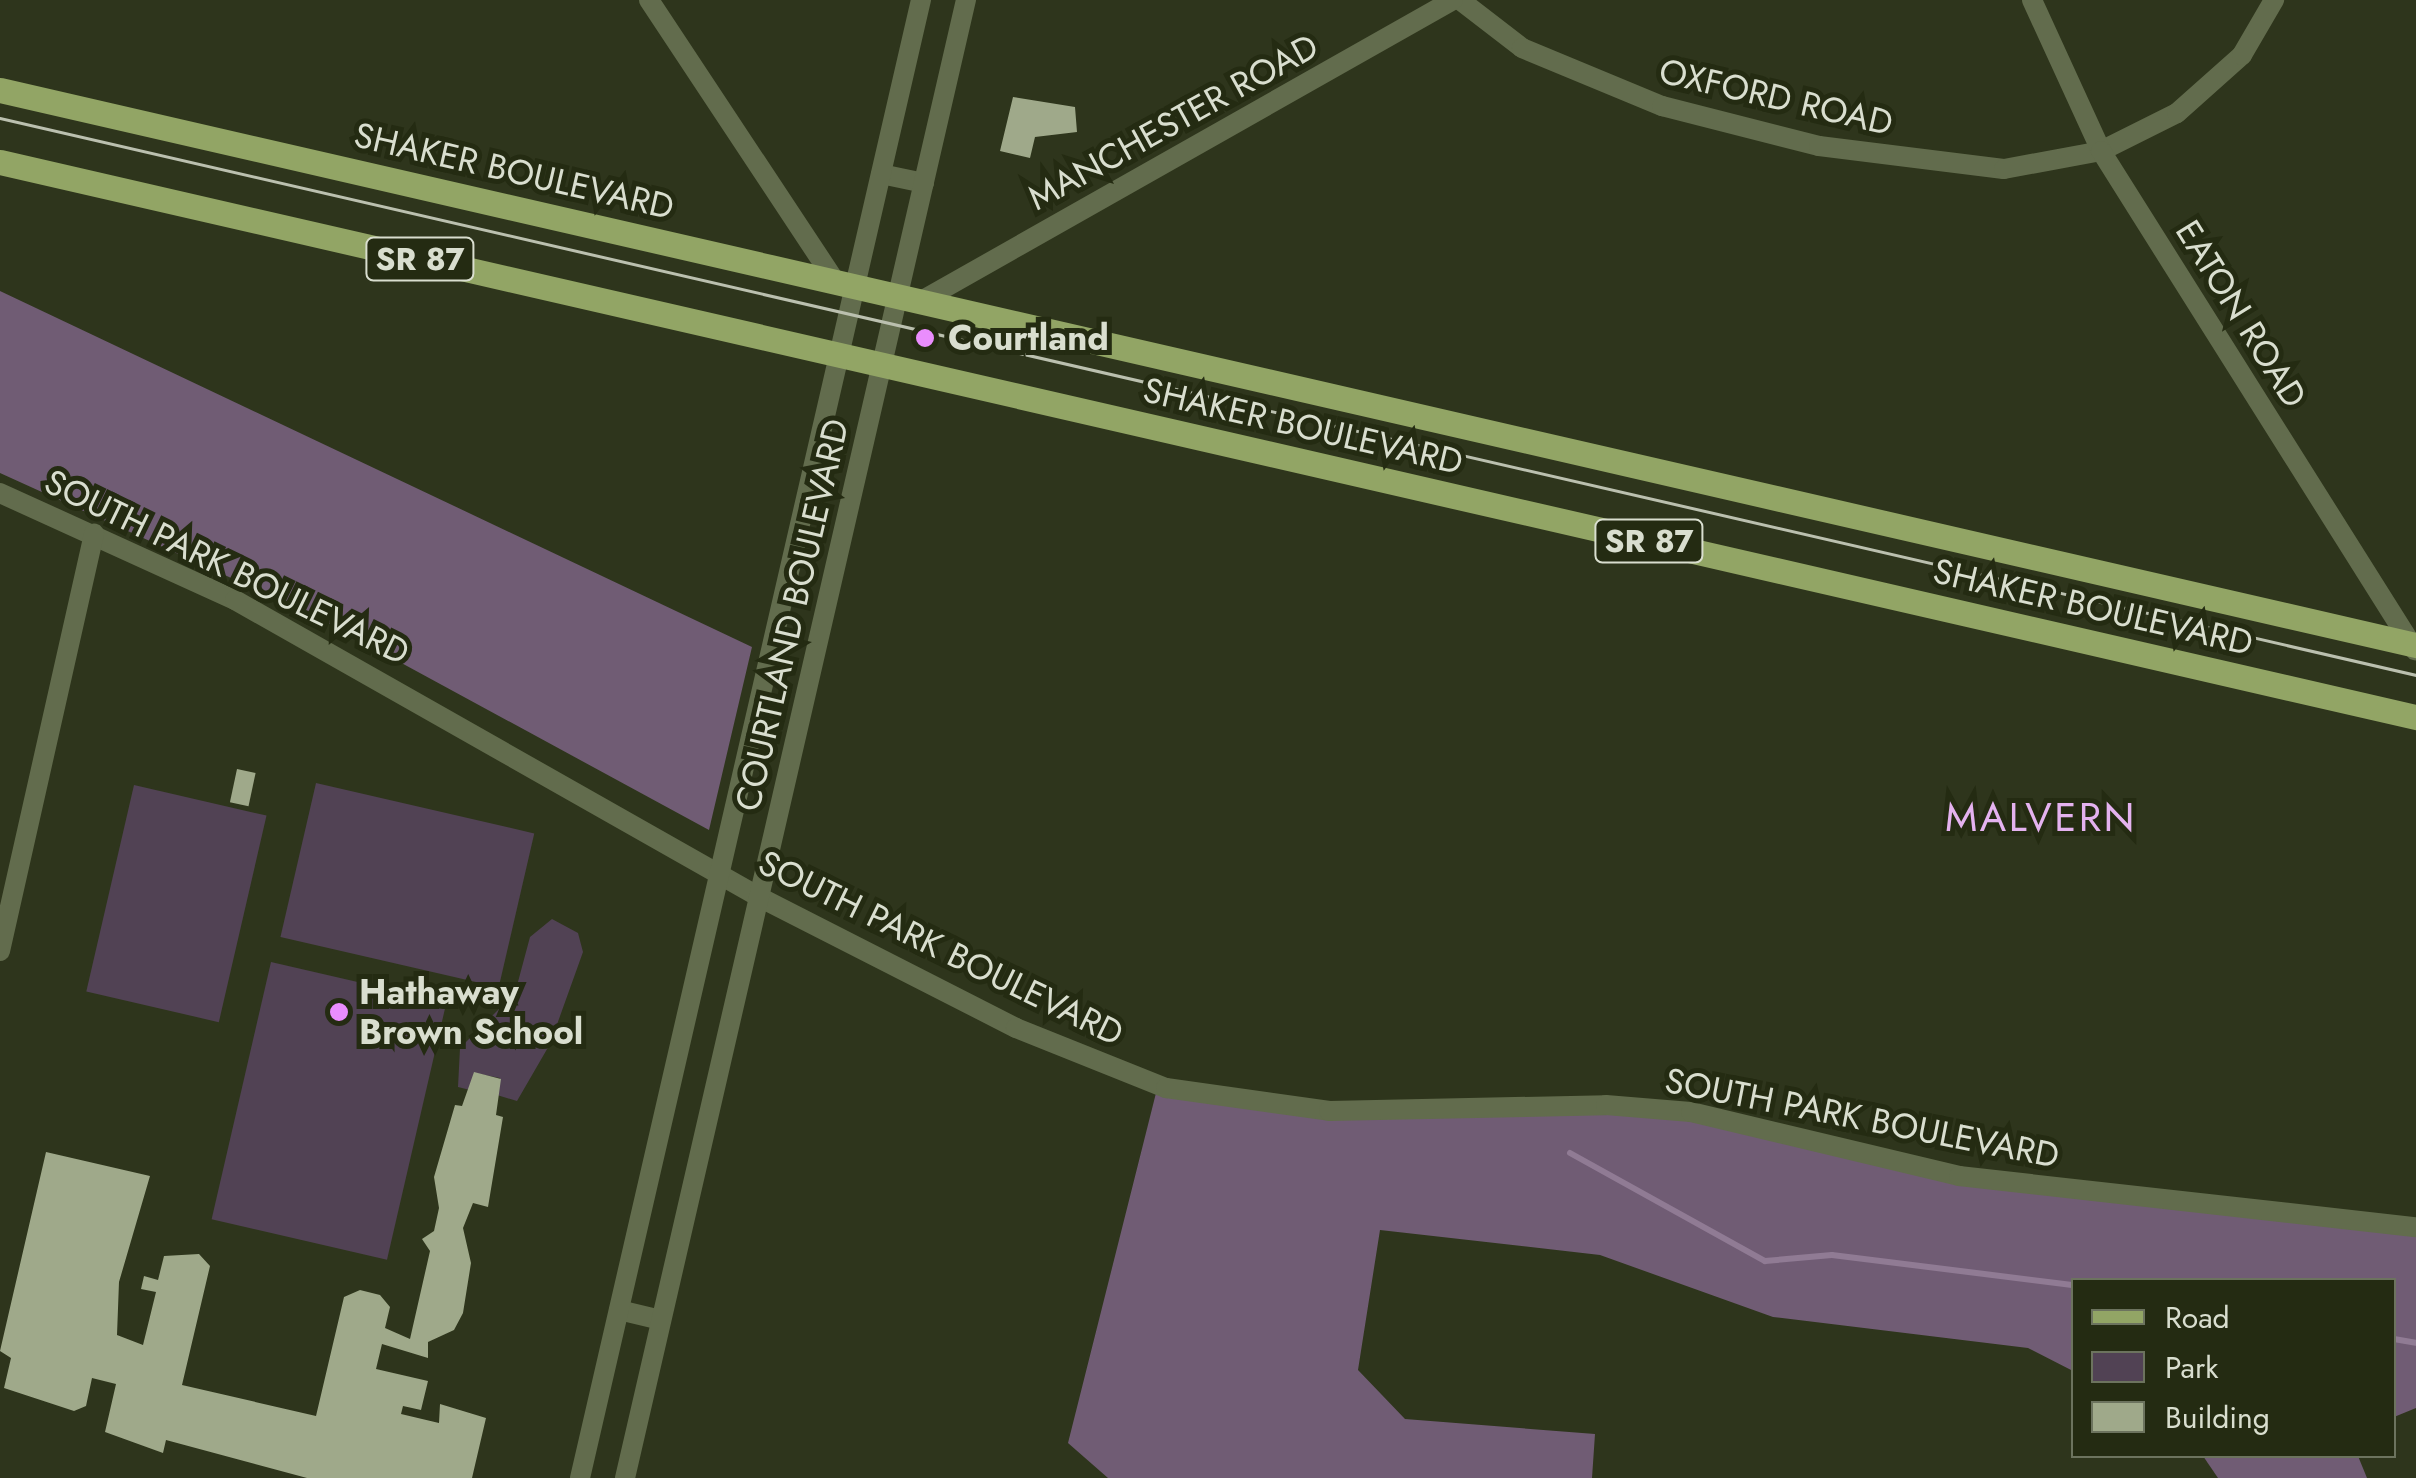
<!DOCTYPE html>
<style>
body{margin:0}
#map{position:relative;width:2416px;height:1478px;overflow:hidden;background:#2e351c;font-family:Jost,sans-serif}
div>[style]{position:absolute}
.green>*{inset:0;background:#514254;transform-origin:0 0}
.forest>*{inset:0;background:#705c74}
.stream>*{height:6px;margin:-3px;padding:0 3px;transform-origin:3px;border-radius:3px;background:#907b94}
.building>*{inset:0;background:#9fa98a;transform-origin:0 0}
.minor>*{height:20px;margin:-10px;padding:0 10px;transform-origin:10px;border-radius:10px;background:#626c4d}
.primary>*{height:25px;margin:-12.5px;padding:0 12.5px;transform-origin:12.5px;border-radius:12.5px;background:#92a565}
.tram>*{height:2.5px;margin:-1.25px;padding:0 1.25px;transform-origin:1.25px;border-radius:1.25px;background:#bbc0af}
.dots>*{width:28px;height:28px;translate:-50% -50%;box-sizing:border-box;border:5px solid #242b12;border-radius:50%}
span{translate:-50% -50%;white-space:nowrap;text-align:center;line-height:1.15;-webkit-text-stroke:10px #242b12;paint-order:stroke}
.shield-label span{padding:2px 8px;background:#242b12;border:2px solid;border-radius:8px;-webkit-text-stroke-width:0}
.shield-label{font-size:32px;color:#d9decf;font-weight:700}
.street-label{font-size:35px;color:#d9decf}
.poi-label{font-size:35px;color:#d9decf;font-weight:700}
.left{translate:0 -50%;text-align:left}
.quarter-label{font-size:40px;color:#e4b2ef;letter-spacing:2.5px}
.legend{position:absolute;left:2071px;top:1278px;width:325px;height:180px;box-sizing:border-box;background:#242b12;border:2px solid #6c735e;margin:0;padding:12px 18px;list-style:none;font-size:30px;color:#d9decf}
.legend li{display:flex;align-items:center;gap:20px;height:50px}
.legend b{width:50px;border:2px solid #6c735e}
</style>
<div id="map">
<div class="green">
<i style="left:316px;top:783px;width:224px;height:158px;rotate:13deg"></i>
<i style="left:134px;top:785px;width:136px;height:212px;rotate:13deg"></i>
<i style="clip-path:polygon(552px 919px,578px 933px,583px 952px,550px 1044px,517px 1101px,497px 1095px,500px 1078px,474px 1073px,470px 1090px,458px 1087px,460px 1048px,515px 993px,530px 937px)"></i>
<i style="left:271px;top:962px;width:180px;height:264px;rotate:13deg"></i>
</div>
<div class="forest">
<i style="clip-path:polygon(0 291px,752px 647px,709px 830px,315px 616px,0 473px)"></i>
<i style="clip-path:polygon(1158px 1085px,1246px 1105px,1606px 1105px,1845px 1152px,2416px 1227px,2416px 1408px,2394px 1417px,2394px 1280px,2074px 1280px,2073px 1371px,2028px 1348px,1773px 1317px,1600px 1255px,1380px 1230px,1358px 1370px,1405px 1419px,1595px 1434px,1592px 1478px,1108px 1478px,1068px 1443px)"></i>
<i style="clip-path:polygon(2203px 1456px,2358px 1456px,2367px 1478px,2218px 1478px)"></i>
</div>
<div class="stream">
<i style="left:1570px;top:1153px;width:223px;rotate:29deg"></i>
<i style="left:1765px;top:1261px;width:67px;rotate:-5.1deg"></i>
<i style="left:1832px;top:1255px;width:244px;rotate:7.1deg"></i>
<i style="left:2394px;top:1339px;width:22px;rotate:10deg"></i>
</div>
<div class="building">
<i style="clip-path:polygon(1013px 97px,1075px 107px,1077px 132px,1035px 137px,1030px 158px,1000px 151px)"></i>
<i style="left:237px;top:769px;width:19px;height:34px;rotate:12deg"></i>
<i style="clip-path:polygon(474px 1072px,501px 1079px,496px 1115px,503px 1117px,488px 1207px,473px 1203px,463px 1228px,471px 1263px,463px 1313px,454px 1330px,428px 1342px,428px 1358px,382px 1344px,376px 1369px,428px 1381px,421px 1410px,403px 1406px,401px 1414px,439px 1423px,440px 1404px,486px 1418px,472px 1478px,307px 1478px,166px 1440px,163px 1453px,105px 1432px,116px 1384px,92px 1378px,86px 1406px,74px 1411px,4px 1388px,11px 1358px,0 1351px,46px 1152px,150px 1176px,119px 1282px,117px 1335px,143px 1345px,156px 1292px,141px 1289px,144px 1276px,158px 1280px,164px 1256px,199px 1254px,210px 1266px,182px 1385px,316px 1416px,344px 1297px,360px 1290px,380px 1295px,390px 1307px,385px 1328px,410px 1339px,430px 1251px,422px 1239px,434px 1231px,439px 1208px,434px 1177px,455px 1105px,462px 1106px)"></i>
</div>
<div class="minor">
<i style="left:649px;top:0;width:336px;rotate:56.5deg"></i>
<i style="left:1460px;top:0;width:78px;rotate:37.7deg"></i>
<i style="left:1522px;top:48px;width:152px;rotate:22.5deg"></i>
<i style="left:1662px;top:106px;width:162px;rotate:14.3deg"></i>
<i style="left:1819px;top:146px;width:186px;rotate:7.1deg"></i>
<i style="left:2004px;top:169px;width:99px;rotate:-10.5deg"></i>
<i style="left:2101px;top:151px;width:85px;rotate:-26.6deg"></i>
<i style="left:2177px;top:113px;width:87px;rotate:-41.7deg"></i>
<i style="left:2242px;top:55px;width:64px;rotate:-59.8deg"></i>
<i style="left:2032px;top:0;width:166px;rotate:65.4deg"></i>
<i style="left:2101px;top:151px;width:590px;rotate:57.82deg"></i>
<i style="left:881px;top:174px;width:44px;rotate:11.8deg"></i>
<i style="left:923px;top:300px;width:609px;rotate:-29.51deg"></i>
<i style="left:0;top:493px;width:258px;rotate:24.5deg"></i>
<i style="left:235px;top:600px;width:602px;rotate:29.54deg"></i>
<i style="left:759px;top:897px;width:288px;rotate:27deg"></i>
<i style="left:1016px;top:1028px;width:162px;rotate:21.8deg"></i>
<i style="left:1166px;top:1088px;width:165px;rotate:8deg"></i>
<i style="left:1329px;top:1111px;width:277px;rotate:-1.2deg"></i>
<i style="left:1606px;top:1105px;width:85px;rotate:4.7deg"></i>
<i style="left:1691px;top:1112px;width:276px;rotate:13.4deg"></i>
<i style="left:1959px;top:1176px;width:460px;rotate:6.4deg"></i>
<i style="left:0;top:951px;width:428px;rotate:-77.3deg"></i>
<i style="left:619px;top:1310px;width:43px;rotate:13.4deg"></i>
<i style="left:580px;top:1478px;width:1517px;rotate:-77.01deg"></i>
<i style="left:625px;top:1478px;width:1517px;rotate:-77.01deg"></i>
</div>
<div class="primary">
<i style="left:0;top:90px;width:2479px;rotate:12.94deg"></i>
<i style="left:0;top:162px;width:2479px;rotate:12.94deg"></i>
</div>
<div class="tram">
<i style="left:0;top:118px;width:2479px;rotate:12.98deg"></i>
</div>
<div class="dots">
<i style="left:925px;top:338px;background:#ea8dfd"></i>
<i style="left:339px;top:1012px;background:#ea8dfd"></i>
</div>
<div class="shield-label">
<span style="left:420px;top:259px">SR 87</span>
<span style="left:1649px;top:541px">SR 87</span>
</div>
<div class="street-label">
<span style="left:1776px;top:97px;rotate:13deg">OXFORD ROAD</span>
<span style="left:1173px;top:122px;rotate:-29deg">MANCHESTER ROAD</span>
<span style="left:514px;top:171px;rotate:13deg">SHAKER BOULEVARD</span>
<span style="left:2241px;top:314px;rotate:58deg">EATON ROAD</span>
<span style="left:1303px;top:426px;rotate:13deg">SHAKER BOULEVARD</span>
<span style="left:227px;top:567px;rotate:26deg">SOUTH PARK BOULEVARD</span>
<span style="left:2093px;top:607px;rotate:13deg">SHAKER BOULEVARD</span>
<span style="left:792px;top:615px;rotate:-77deg">COURTLAND BOULEVARD</span>
<span style="left:941px;top:948px;rotate:26deg">SOUTH PARK BOULEVARD</span>
<span style="left:1862px;top:1118px;rotate:11deg">SOUTH PARK BOULEVARD</span>
</div>
<div class="poi-label">
<span class="left" style="left:948px;top:338px">Courtland</span>
<span class="left" style="left:359px;top:1012px">Hathaway<br>Brown School</span>
</div>
<div class="quarter-label">
<span style="left:2041px;top:817px">MALVERN</span>
</div>
<ul class="legend">
<li><b style="height:12px;background:#92a565"></b>Road</li>
<li><b style="height:28px;background:#514254"></b>Park</li>
<li><b style="height:28px;background:#9fa98a"></b>Building</li>
</ul>
</div>
